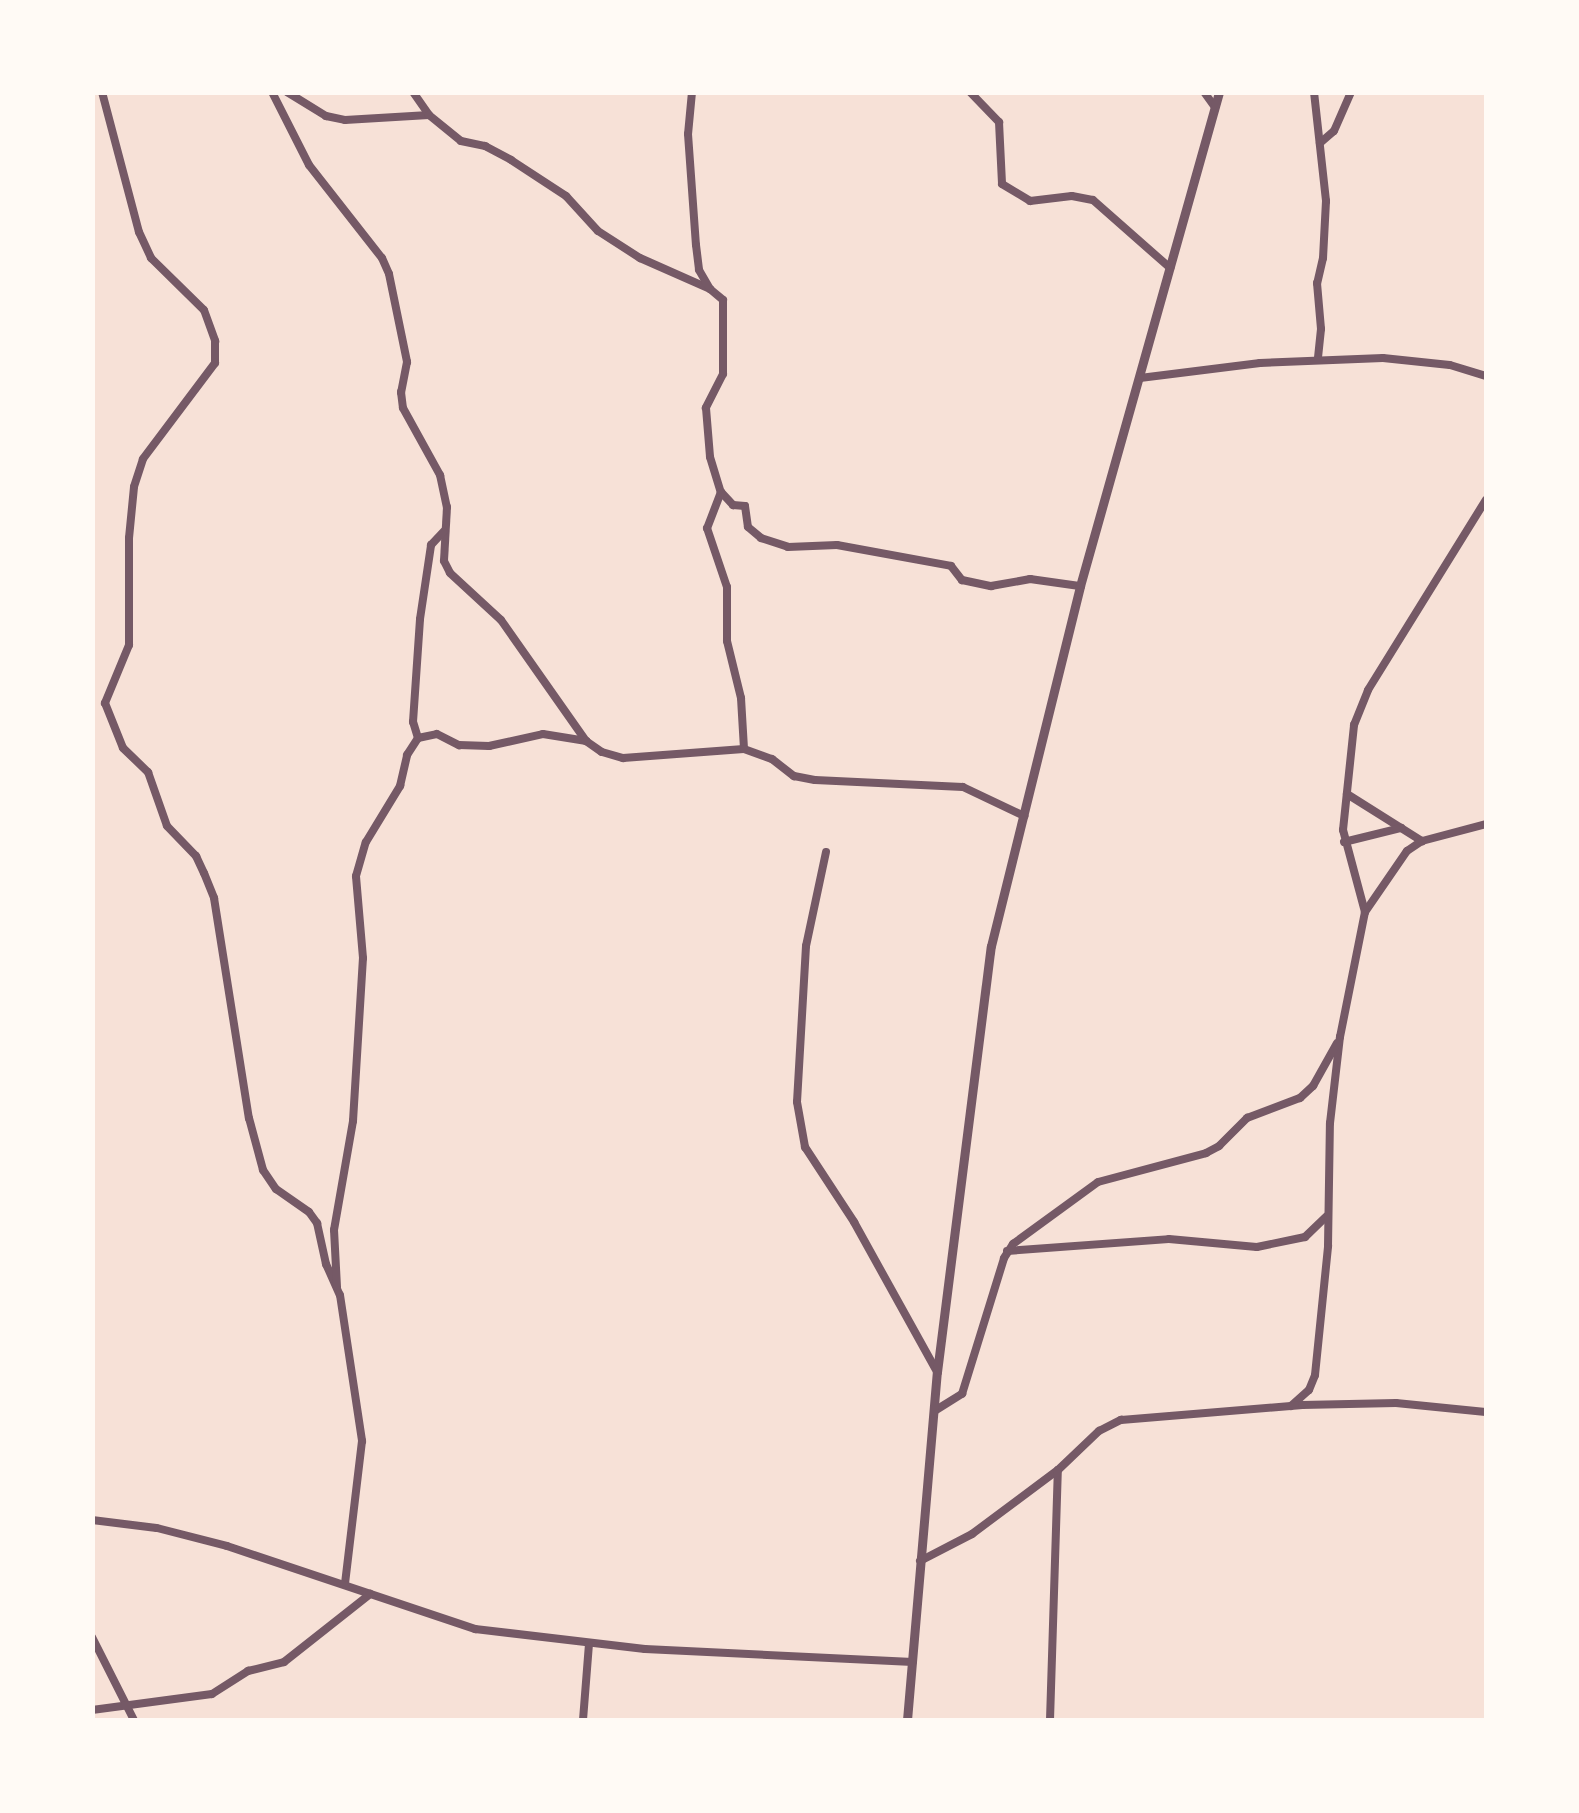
<!DOCTYPE html>
<style>
body{margin:0}
#map{position:relative;width:1579px;height:1813px;overflow:hidden;background:#f7e1d7;font-family:"Libre Baskerville",serif}
div>[style]{position:absolute}
.minor>*{height:8px;margin:-4px;padding:0 4px;transform-origin:4px;border-radius:4px;background:#755966}
.tertiary>*{height:9px;margin:-4.5px;padding:0 4.5px;transform-origin:4.5px;border-radius:4.5px;background:#755966}
span{translate:-50% -50%;white-space:nowrap;text-align:center;line-height:1.15;-webkit-text-stroke:8px #fffaf5;paint-order:stroke}
.frame{position:absolute;inset:0;border:95px solid #fffaf5;pointer-events:none}
</style>
<div id="map">
<div class="minor">
<i style="left:102px;top:92px;width:145px;rotate:75.2deg"></i>
<i style="left:139px;top:232px;width:29px;rotate:65deg"></i>
<i style="left:151px;top:258px;width:74px;rotate:44.5deg"></i>
<i style="left:204px;top:310px;width:33px;rotate:70deg"></i>
<i style="left:215px;top:341px;width:22px;rotate:90deg"></i>
<i style="left:215px;top:363px;width:120px;rotate:126.9deg"></i>
<i style="left:143px;top:459px;width:29px;rotate:108deg"></i>
<i style="left:134px;top:487px;width:51px;rotate:95.6deg"></i>
<i style="left:129px;top:538px;width:107px;rotate:90deg"></i>
<i style="left:129px;top:645px;width:63px;rotate:112.5deg"></i>
<i style="left:105px;top:703px;width:48px;rotate:68.2deg"></i>
<i style="left:123px;top:748px;width:35px;rotate:44deg"></i>
<i style="left:148px;top:772px;width:57px;rotate:70.6deg"></i>
<i style="left:167px;top:826px;width:42px;rotate:46deg"></i>
<i style="left:196px;top:856px;width:19px;rotate:65deg"></i>
<i style="left:204px;top:873px;width:27px;rotate:68deg"></i>
<i style="left:214px;top:898px;width:223px;rotate:81deg"></i>
<i style="left:249px;top:1118px;width:54px;rotate:74.9deg"></i>
<i style="left:263px;top:1170px;width:23px;rotate:56deg"></i>
<i style="left:276px;top:1189px;width:40px;rotate:34.9deg"></i>
<i style="left:309px;top:1212px;width:14px;rotate:54deg"></i>
<i style="left:317px;top:1223px;width:42px;rotate:77.6deg"></i>
<i style="left:326px;top:1264px;width:34px;rotate:66deg"></i>
<i style="left:340px;top:1295px;width:148px;rotate:81.4deg"></i>
<i style="left:362px;top:1441px;width:143px;rotate:96.8deg"></i>
<i style="left:272px;top:92px;width:82px;rotate:63.1deg"></i>
<i style="left:309px;top:165px;width:118px;rotate:51.9deg"></i>
<i style="left:382px;top:258px;width:17px;rotate:66deg"></i>
<i style="left:389px;top:274px;width:90px;rotate:78.4deg"></i>
<i style="left:407px;top:362px;width:31px;rotate:101deg"></i>
<i style="left:401px;top:392px;width:16px;rotate:83deg"></i>
<i style="left:403px;top:408px;width:77px;rotate:61.1deg"></i>
<i style="left:440px;top:475px;width:33px;rotate:78deg"></i>
<i style="left:447px;top:507px;width:54px;rotate:93.2deg"></i>
<i style="left:444px;top:561px;width:13px;rotate:63deg"></i>
<i style="left:450px;top:573px;width:69px;rotate:42.7deg"></i>
<i style="left:501px;top:620px;width:148px;rotate:54.9deg"></i>
<i style="left:287px;top:92px;width:46px;rotate:31.6deg"></i>
<i style="left:326px;top:116px;width:19px;rotate:12deg"></i>
<i style="left:345px;top:120px;width:84px;rotate:-3.4deg"></i>
<i style="left:413px;top:92px;width:28px;rotate:55deg"></i>
<i style="left:429px;top:115px;width:41px;rotate:39.1deg"></i>
<i style="left:461px;top:141px;width:25px;rotate:12deg"></i>
<i style="left:485px;top:146px;width:30px;rotate:28deg"></i>
<i style="left:511px;top:160px;width:66px;rotate:33.2deg"></i>
<i style="left:566px;top:196px;width:47px;rotate:47.6deg"></i>
<i style="left:598px;top:231px;width:50px;rotate:32.7deg"></i>
<i style="left:640px;top:258px;width:77px;rotate:23.9deg"></i>
<i style="left:710px;top:289px;width:17px;rotate:40deg"></i>
<i style="left:723px;top:300px;width:74px;rotate:90deg"></i>
<i style="left:723px;top:374px;width:38px;rotate:117deg"></i>
<i style="left:706px;top:408px;width:49px;rotate:85.3deg"></i>
<i style="left:710px;top:457px;width:37px;rotate:73deg"></i>
<i style="left:721px;top:492px;width:18px;rotate:47deg"></i>
<i style="left:733px;top:505px;width:12px;rotate:5deg"></i>
<i style="left:745px;top:506px;width:21px;rotate:82deg"></i>
<i style="left:748px;top:527px;width:17px;rotate:40deg"></i>
<i style="left:761px;top:538px;width:28px;rotate:18deg"></i>
<i style="left:788px;top:547px;width:49px;rotate:-2.3deg"></i>
<i style="left:837px;top:545px;width:116px;rotate:10.4deg"></i>
<i style="left:951px;top:566px;width:18px;rotate:52deg"></i>
<i style="left:962px;top:580px;width:30px;rotate:12deg"></i>
<i style="left:991px;top:586px;width:40px;rotate:-10deg"></i>
<i style="left:1030px;top:579px;width:50px;rotate:8deg"></i>
<i style="left:692px;top:92px;width:42px;rotate:95.4deg"></i>
<i style="left:688px;top:134px;width:111px;rotate:85.9deg"></i>
<i style="left:696px;top:245px;width:25px;rotate:83deg"></i>
<i style="left:699px;top:270px;width:22px;rotate:60deg"></i>
<i style="left:970px;top:92px;width:42px;rotate:46deg"></i>
<i style="left:999px;top:122px;width:62px;rotate:87.2deg"></i>
<i style="left:1002px;top:184px;width:33px;rotate:31deg"></i>
<i style="left:1030px;top:201px;width:42px;rotate:-6.8deg"></i>
<i style="left:1072px;top:196px;width:21px;rotate:11deg"></i>
<i style="left:1093px;top:200px;width:103px;rotate:41.4deg"></i>
<i style="left:1204px;top:92px;width:19px;rotate:54deg"></i>
<i style="left:1314px;top:92px;width:110px;rotate:83.7deg"></i>
<i style="left:1326px;top:201px;width:57px;rotate:93deg"></i>
<i style="left:1323px;top:258px;width:26px;rotate:103deg"></i>
<i style="left:1317px;top:283px;width:46px;rotate:85deg"></i>
<i style="left:1321px;top:329px;width:30px;rotate:96deg"></i>
<i style="left:1320px;top:143px;width:18px;rotate:-41deg"></i>
<i style="left:1334px;top:131px;width:43px;rotate:-66.4deg"></i>
<i style="left:1140px;top:378px;width:121px;rotate:-7.1deg"></i>
<i style="left:1260px;top:363px;width:123px;rotate:-2.3deg"></i>
<i style="left:1383px;top:358px;width:67px;rotate:6deg"></i>
<i style="left:1450px;top:365px;width:38px;rotate:17deg"></i>
<i style="left:721px;top:492px;width:39px;rotate:111deg"></i>
<i style="left:707px;top:528px;width:62px;rotate:71.3deg"></i>
<i style="left:727px;top:587px;width:54px;rotate:90deg"></i>
<i style="left:727px;top:641px;width:59px;rotate:76.2deg"></i>
<i style="left:741px;top:698px;width:51px;rotate:86.6deg"></i>
<i style="left:418px;top:738px;width:17px;rotate:-107deg"></i>
<i style="left:413px;top:722px;width:103px;rotate:-86.1deg"></i>
<i style="left:420px;top:619px;width:75px;rotate:-81.5deg"></i>
<i style="left:431px;top:545px;width:19px;rotate:-47deg"></i>
<i style="left:1347px;top:794px;width:89px;rotate:32.1deg"></i>
<i style="left:1344px;top:842px;width:59px;rotate:-13.8deg"></i>
<i style="left:826px;top:852px;width:96px;rotate:102deg"></i>
<i style="left:806px;top:946px;width:156px;rotate:93.3deg"></i>
<i style="left:797px;top:1102px;width:46px;rotate:79.9deg"></i>
<i style="left:805px;top:1147px;width:90px;rotate:56.8deg"></i>
<i style="left:854px;top:1222px;width:171px;rotate:61deg"></i>
<i style="left:1365px;top:912px;width:74px;rotate:-55.5deg"></i>
<i style="left:1407px;top:851px;width:18px;rotate:-34deg"></i>
<i style="left:1422px;top:841px;width:66px;rotate:-14.9deg"></i>
<i style="left:1007px;top:1251px;width:162px;rotate:-4.2deg"></i>
<i style="left:1169px;top:1239px;width:88px;rotate:5.2deg"></i>
<i style="left:1257px;top:1247px;width:49px;rotate:-11.8deg"></i>
<i style="left:1305px;top:1237px;width:29px;rotate:-44deg"></i>
<i style="left:337px;top:1287px;width:57px;rotate:-93deg"></i>
<i style="left:334px;top:1230px;width:111px;rotate:-80.1deg"></i>
<i style="left:353px;top:1121px;width:163px;rotate:-86.5deg"></i>
<i style="left:363px;top:958px;width:82px;rotate:-94.9deg"></i>
<i style="left:356px;top:876px;width:35px;rotate:-74deg"></i>
<i style="left:366px;top:842px;width:66px;rotate:-58.7deg"></i>
<i style="left:400px;top:786px;width:32px;rotate:-77deg"></i>
<i style="left:407px;top:755px;width:20px;rotate:-57deg"></i>
<i style="left:418px;top:738px;width:19px;rotate:-12deg"></i>
<i style="left:437px;top:734px;width:25px;rotate:27deg"></i>
<i style="left:459px;top:745px;width:30px;rotate:2deg"></i>
<i style="left:489px;top:746px;width:55px;rotate:-12.5deg"></i>
<i style="left:543px;top:734px;width:44px;rotate:9.2deg"></i>
<i style="left:586px;top:741px;width:19px;rotate:35deg"></i>
<i style="left:602px;top:752px;width:22px;rotate:16deg"></i>
<i style="left:623px;top:758px;width:121px;rotate:-4.3deg"></i>
<i style="left:744px;top:749px;width:30px;rotate:20deg"></i>
<i style="left:772px;top:759px;width:28px;rotate:38deg"></i>
<i style="left:794px;top:776px;width:21px;rotate:11deg"></i>
<i style="left:815px;top:780px;width:148px;rotate:2.7deg"></i>
<i style="left:963px;top:787px;width:68px;rotate:25.4deg"></i>
<i style="left:1291px;top:1406px;width:24px;rotate:-42deg"></i>
<i style="left:1309px;top:1390px;width:16px;rotate:-68deg"></i>
<i style="left:1315px;top:1375px;width:130px;rotate:-84.2deg"></i>
<i style="left:1328px;top:1246px;width:123px;rotate:-89.1deg"></i>
<i style="left:1330px;top:1123px;width:87px;rotate:-83.4deg"></i>
<i style="left:1340px;top:1037px;width:127px;rotate:-78.7deg"></i>
<i style="left:1365px;top:912px;width:85px;rotate:-105deg"></i>
<i style="left:1343px;top:830px;width:106px;rotate:-84deg"></i>
<i style="left:1354px;top:725px;width:38px;rotate:-68deg"></i>
<i style="left:1368px;top:690px;width:224px;rotate:-58.2deg"></i>
<i style="left:936px;top:1410px;width:31px;rotate:-32deg"></i>
<i style="left:962px;top:1394px;width:142px;rotate:-72.8deg"></i>
<i style="left:1004px;top:1258px;width:17px;rotate:-57deg"></i>
<i style="left:1013px;top:1244px;width:105px;rotate:-36.1deg"></i>
<i style="left:1098px;top:1182px;width:112px;rotate:-15deg"></i>
<i style="left:1206px;top:1153px;width:15px;rotate:-28deg"></i>
<i style="left:1219px;top:1146px;width:40px;rotate:-45deg"></i>
<i style="left:1247px;top:1118px;width:57px;rotate:-20.7deg"></i>
<i style="left:1300px;top:1098px;width:18px;rotate:-43deg"></i>
<i style="left:1313px;top:1086px;width:49px;rotate:-60.8deg"></i>
<i style="left:92px;top:1520px;width:65px;rotate:7deg"></i>
<i style="left:157px;top:1528px;width:72px;rotate:14.4deg"></i>
<i style="left:227px;top:1546px;width:262px;rotate:18.5deg"></i>
<i style="left:475px;top:1629px;width:171px;rotate:6.7deg"></i>
<i style="left:645px;top:1649px;width:268px;rotate:2.8deg"></i>
<i style="left:920px;top:1561px;width:59px;rotate:-27.4deg"></i>
<i style="left:972px;top:1534px;width:107px;rotate:-36.7deg"></i>
<i style="left:1058px;top:1470px;width:57px;rotate:-43.6deg"></i>
<i style="left:1099px;top:1431px;width:25px;rotate:-27deg"></i>
<i style="left:1121px;top:1420px;width:182px;rotate:-4.7deg"></i>
<i style="left:1302px;top:1405px;width:94px;rotate:-1.2deg"></i>
<i style="left:1396px;top:1403px;width:90px;rotate:5.7deg"></i>
<i style="left:92px;top:1637px;width:93px;rotate:63.2deg"></i>
<i style="left:92px;top:1710px;width:121px;rotate:-7.6deg"></i>
<i style="left:212px;top:1694px;width:43px;rotate:-32.6deg"></i>
<i style="left:248px;top:1671px;width:37px;rotate:-14deg"></i>
<i style="left:284px;top:1662px;width:110px;rotate:-38.3deg"></i>
<i style="left:583px;top:1720px;width:77px;rotate:-85.5deg"></i>
<i style="left:1050px;top:1720px;width:250px;rotate:-88.2deg"></i>
</div>
<div class="tertiary">
<i style="left:907px;top:1720px;width:349px;rotate:-85.1deg"></i>
<i style="left:937px;top:1372px;width:429px;rotate:-82.8deg"></i>
<i style="left:991px;top:946px;width:371px;rotate:-76.1deg"></i>
<i style="left:1080px;top:586px;width:513px;rotate:-74.28deg"></i>
</div>
<div class="frame"></div>
</div>
